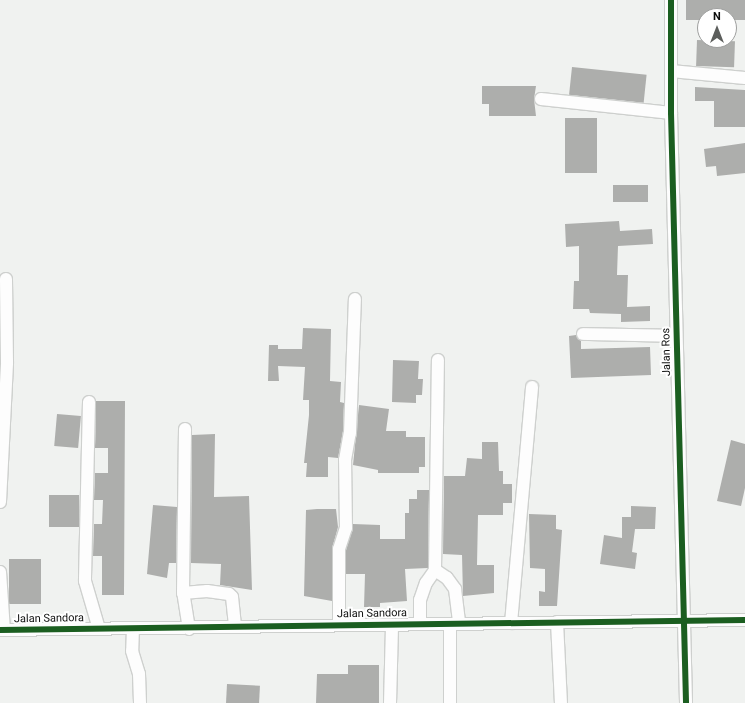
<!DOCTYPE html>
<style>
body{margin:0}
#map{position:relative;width:745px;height:703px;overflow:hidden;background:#f0f2f0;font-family:Roboto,sans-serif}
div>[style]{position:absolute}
.building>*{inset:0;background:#adaeac;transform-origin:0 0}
.roads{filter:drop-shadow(1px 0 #ced0ce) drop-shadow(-1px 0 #ced0ce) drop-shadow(0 1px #ced0ce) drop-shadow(0 -1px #ced0ce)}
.minor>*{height:12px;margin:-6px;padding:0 6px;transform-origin:6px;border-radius:6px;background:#fdfdfd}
.cycleway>*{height:6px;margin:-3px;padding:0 3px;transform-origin:3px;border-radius:3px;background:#1b5e20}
span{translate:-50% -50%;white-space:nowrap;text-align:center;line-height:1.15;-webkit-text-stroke:4px #fff;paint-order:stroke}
.street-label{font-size:11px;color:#0d0e0d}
.north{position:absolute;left:697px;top:8px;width:40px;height:40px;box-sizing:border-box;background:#fff;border:1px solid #9e9f9e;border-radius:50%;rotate:0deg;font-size:11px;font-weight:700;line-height:16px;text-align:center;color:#0d0e0d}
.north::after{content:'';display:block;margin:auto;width:14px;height:18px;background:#5c5e5c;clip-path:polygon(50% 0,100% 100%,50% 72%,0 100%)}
</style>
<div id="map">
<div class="building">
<i style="clip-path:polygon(686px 0,745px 0,745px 20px,729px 20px,729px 16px,705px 16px,705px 20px,686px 20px)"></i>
<i style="left:697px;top:40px;width:38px;height:26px;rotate:2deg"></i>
<i style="left:572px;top:67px;width:75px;height:28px;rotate:6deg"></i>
<i style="clip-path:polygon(482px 86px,536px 86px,534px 99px,536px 116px,489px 116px,489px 104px,482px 104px)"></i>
<i style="clip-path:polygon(695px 87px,745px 90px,745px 127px,714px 127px,714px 101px,695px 101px)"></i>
<i style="left:565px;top:118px;width:32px;height:55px"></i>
<i style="clip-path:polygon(745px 143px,745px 173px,717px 176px,716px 166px,706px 167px,704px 149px)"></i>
<i style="left:613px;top:185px;width:35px;height:17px"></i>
<i style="clip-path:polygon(619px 221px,620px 231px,652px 229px,653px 244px,618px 246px,617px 275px,628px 275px,627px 307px,650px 306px,650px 321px,621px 322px,621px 314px,590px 313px,589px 309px,573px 309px,574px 281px,579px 281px,579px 246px,566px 247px,565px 224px)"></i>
<i style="clip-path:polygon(303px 328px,331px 329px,330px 381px,341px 382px,340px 402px,344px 403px,343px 432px,338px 458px,328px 457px,328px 477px,306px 477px,307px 463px,304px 463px,309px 415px,309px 400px,303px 400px,305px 367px,278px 366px,279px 381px,268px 381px,269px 345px,278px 345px,278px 349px,302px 349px)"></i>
<i style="clip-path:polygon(576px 335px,581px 341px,581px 349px,650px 347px,651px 375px,571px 378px,569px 336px)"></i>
<i style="clip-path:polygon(393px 360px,419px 361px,418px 379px,423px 379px,422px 395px,416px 395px,416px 403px,392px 402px)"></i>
<i style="clip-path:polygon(96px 401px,125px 401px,124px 595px,102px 595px,102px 556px,93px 556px,94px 524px,102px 524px,103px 500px,94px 500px,95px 473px,108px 473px,108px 448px,95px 448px)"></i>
<i style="clip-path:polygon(359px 405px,389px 409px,386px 431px,406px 431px,406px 437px,425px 437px,425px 467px,419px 467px,419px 473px,378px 473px,378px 470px,353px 465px)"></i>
<i style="left:57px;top:414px;width:24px;height:32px;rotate:5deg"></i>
<i style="clip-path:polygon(215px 434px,214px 497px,249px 496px,252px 590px,220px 585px,221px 564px,191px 563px,192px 435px)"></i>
<i style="clip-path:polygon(731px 440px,745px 444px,745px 488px,741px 506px,717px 501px)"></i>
<i style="clip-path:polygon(482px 442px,498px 442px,499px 471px,503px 471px,503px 484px,512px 484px,512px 503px,503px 503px,503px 515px,478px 515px,477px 565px,494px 565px,494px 593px,463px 596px,462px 555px,443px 554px,444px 476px,465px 476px,467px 458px,482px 459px)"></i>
<i style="clip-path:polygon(417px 490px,429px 490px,428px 568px,405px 569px,407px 601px,380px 603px,380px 607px,364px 607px,365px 574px,346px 574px,346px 550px,353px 524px,380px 525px,380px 539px,405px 539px,405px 513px,409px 513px,409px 499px,417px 499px)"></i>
<i style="left:49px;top:495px;width:30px;height:32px"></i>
<i style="clip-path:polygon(153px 505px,177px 507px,176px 563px,169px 563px,167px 578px,147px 574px)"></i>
<i style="clip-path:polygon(631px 506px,656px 507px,655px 529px,635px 529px,632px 552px,637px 553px,635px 569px,600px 564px,604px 535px,622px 538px,622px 517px,631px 517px)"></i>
<i style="clip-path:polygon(317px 509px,336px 509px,338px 527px,332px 549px,332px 601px,304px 596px,306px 510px)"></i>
<i style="clip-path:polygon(529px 514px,556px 515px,556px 529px,562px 530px,557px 606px,539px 606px,539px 591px,545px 592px,545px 569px,530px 568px)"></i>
<i style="left:41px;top:559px;width:45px;height:32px;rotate:90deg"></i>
<i style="clip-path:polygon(348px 665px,379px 665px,379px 703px,316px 703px,317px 674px,348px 674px)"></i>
<i style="left:227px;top:684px;width:33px;height:19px;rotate:3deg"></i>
</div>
<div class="roads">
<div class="minor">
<i style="left:671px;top:0;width:113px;rotate:90deg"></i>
<i style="left:671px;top:113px;width:590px;rotate:88.54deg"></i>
<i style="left:671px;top:71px;width:74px;rotate:5.4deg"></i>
<i style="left:541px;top:99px;width:131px;rotate:6.1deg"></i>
<i style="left:583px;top:334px;width:93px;rotate:1.2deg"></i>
<i style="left:89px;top:402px;width:179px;rotate:91.3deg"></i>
<i style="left:85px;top:581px;width:50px;rotate:73.7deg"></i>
<i style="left:0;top:502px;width:140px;rotate:-87.1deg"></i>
<i style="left:7px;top:362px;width:83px;rotate:-90.7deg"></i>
<i style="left:435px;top:570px;width:14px;rotate:34deg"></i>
<i style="left:447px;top:578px;width:14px;rotate:54deg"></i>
<i style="left:455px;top:589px;width:35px;rotate:83deg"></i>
<i style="left:0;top:572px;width:58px;rotate:86.1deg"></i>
<i style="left:183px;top:593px;width:164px;rotate:-89.3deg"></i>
<i style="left:557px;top:622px;width:81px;rotate:87.2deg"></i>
<i style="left:420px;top:623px;width:23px;rotate:-90deg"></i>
<i style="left:420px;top:600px;width:18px;rotate:-71deg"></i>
<i style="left:426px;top:583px;width:16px;rotate:-55deg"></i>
<i style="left:435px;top:570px;width:210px;rotate:-89.2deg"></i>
<i style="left:511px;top:623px;width:237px;rotate:-84.9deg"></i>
<i style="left:339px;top:625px;width:76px;rotate:-90deg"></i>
<i style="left:339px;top:549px;width:22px;rotate:-72deg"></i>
<i style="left:346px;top:528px;width:68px;rotate:-90.8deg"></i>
<i style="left:345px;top:460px;width:27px;rotate:-80deg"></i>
<i style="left:350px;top:433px;width:134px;rotate:-87.9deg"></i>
<i style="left:450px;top:625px;width:78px;rotate:90deg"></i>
<i style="left:133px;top:628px;width:23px;rotate:92deg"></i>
<i style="left:132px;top:651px;width:24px;rotate:73deg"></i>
<i style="left:139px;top:674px;width:29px;rotate:88deg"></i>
<i style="left:189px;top:629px;width:36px;rotate:-99deg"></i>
<i style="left:183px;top:593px;width:24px;rotate:-5deg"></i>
<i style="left:207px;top:591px;width:22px;rotate:8deg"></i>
<i style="left:229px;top:594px;width:4px;rotate:45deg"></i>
<i style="left:232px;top:597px;width:30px;rotate:84deg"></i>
<i style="left:0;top:630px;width:745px;rotate:-0.77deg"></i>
<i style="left:390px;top:703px;width:78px;rotate:-88.5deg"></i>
</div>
</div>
<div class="cycleway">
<i style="left:671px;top:0;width:113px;rotate:90deg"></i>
<i style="left:671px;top:113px;width:590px;rotate:88.54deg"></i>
<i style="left:0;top:630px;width:745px;rotate:-0.77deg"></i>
</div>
<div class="street-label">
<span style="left:667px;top:352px;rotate:-91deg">Jalan Ros</span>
<span style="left:372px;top:614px;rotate:-1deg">Jalan Sandora</span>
<span style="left:49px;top:619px;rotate:-1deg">Jalan Sandora</span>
</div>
<div class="north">N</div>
</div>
